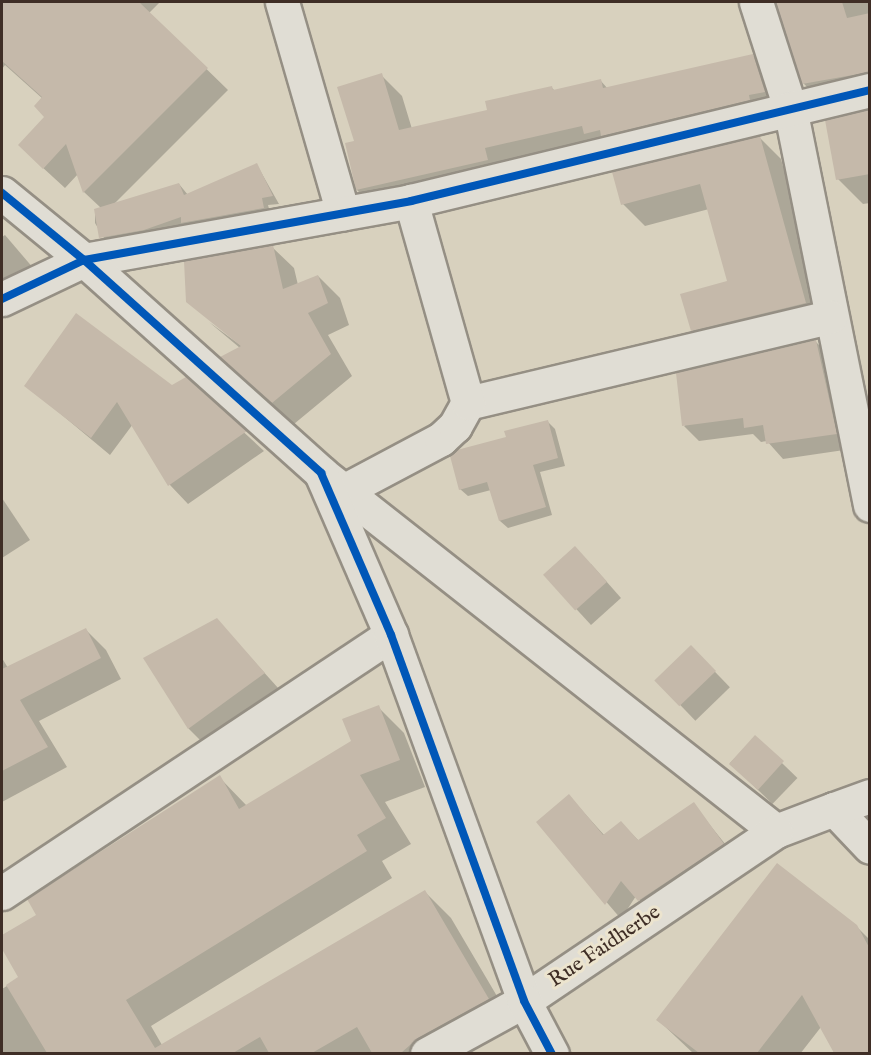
<!DOCTYPE html>
<style>
body{margin:0}
#map{position:relative;width:871px;height:1055px;overflow:hidden;background:#d8d1be;font-family:"IM FELL English",serif}
div>[style]{position:absolute}
.shadow>*{inset:0;background:#0003;transform-origin:0 0}
.building>*{inset:0;background:#c5b9aa;transform-origin:0 0}
.roads{filter:drop-shadow(2px 0 #958f84) drop-shadow(-2px 0 #958f84) drop-shadow(0 2px #958f84) drop-shadow(0 -2px #958f84)}
.minor>*{height:33px;margin:-16.5px;padding:0 16.5px;transform-origin:16.5px;border-radius:16.5px;background:#e0ddd4}
.tertiary>*{height:33px;margin:-16.5px;padding:0 16.5px;transform-origin:16.5px;border-radius:16.5px;background:#e0ddd4}
.cycleway>*{height:8px;margin:-4px;padding:0 4px;transform-origin:4px;border-radius:4px;background:#0057b8}
span{translate:-50% -50%;white-space:nowrap;text-align:center;line-height:1.15;-webkit-text-stroke:6px #ece4ce;paint-order:stroke}
.street-label{font-size:21px;color:#3f2e26}
.frame{position:absolute;inset:0;border:3px solid #3f2e26;pointer-events:none}
</style>
<div id="map">
<div class="shadow">
<i style="clip-path:polygon(2px 2px,34px 2px,42px 8px,47px 2px,160px 2px,149px 13px,228px 90px,113px 205px,179px 184px,188px 195px,257px 165px,279px 204px,268px 205px,271px 216px,108px 245px,95px 223px,95px 210px,101px 208px,84px 192px,78px 174px,65px 188px,41px 166px,46px 117px,43px 99px,5px 65px,2px 69px)"></i>
<i style="clip-path:polygon(763px 2px,870px 2px,870px 103px,829px 108px,803px 83px,778px 10px,773px 11px)"></i>
<i style="clip-path:polygon(752px 55px,773px 76px,785px 112px,378px 211px,357px 190px,355px 142px,381px 75px,402px 96px,412px 129px,489px 111px,551px 87px,555px 91px,600px 80px,608px 89px)"></i>
<i style="clip-path:polygon(870px 111px,870px 203px,863px 204px,838px 179px)"></i>
<i style="clip-path:polygon(760px 138px,781px 159px,827px 325px,714px 352px,692px 330px,729px 282px,709px 209px,645px 226px,623px 204px)"></i>
<i style="clip-path:polygon(5px 235px,40px 276px,2px 301px,2px 237px)"></i>
<i style="clip-path:polygon(272px 247px,294px 268px,298px 285px,318px 276px,340px 298px,349px 325px,328px 335px,352px 376px,294px 424px,223px 358px,240px 348px,209px 322px,247px 350px,188px 301px)"></i>
<i style="clip-path:polygon(815px 341px,831px 357px,851px 449px,783px 459px,767px 441px,761px 442px,753px 434px,699px 441px,684px 426px)"></i>
<i style="clip-path:polygon(186px 379px,264px 451px,188px 504px,170px 485px,133px 424px,110px 455px,26px 385px,172px 387px)"></i>
<i style="clip-path:polygon(547px 421px,555px 429px,565px 466px,540px 472px,552px 515px,508px 528px,500px 521px,491px 490px,468px 496px,460px 489px,507px 438px)"></i>
<i style="clip-path:polygon(2px 498px,30px 540px,2px 558px)"></i>
<i style="clip-path:polygon(591px 564px,621px 598px,591px 625px,545px 575px)"></i>
<i style="clip-path:polygon(217px 620px,279px 689px,204px 744px,189px 729px,145px 658px)"></i>
<i style="clip-path:polygon(86px 630px,106px 650px,121px 679px,39px 721px,67px 767px,2px 802px,2px 658px,8px 668px)"></i>
<i style="left:691px;top:647px;width:56px;height:48px;rotate:46deg"></i>
<i style="clip-path:polygon(378px 707px,404px 733px,425px 787px,385px 802px,411px 844px,382px 861px,392px 878px,151px 1026px,162px 1045px,425px 892px,451px 918px,514px 1025px,463px 1054px,2px 1054px,2px 989px,20px 978px,2px 946px,2px 937px,38px 915px,219px 777px,247px 806px,353px 742px)"></i>
<i style="left:755px;top:737px;width:59px;height:36px;rotate:44deg"></i>
<i style="clip-path:polygon(569px 796px,605px 836px,621px 823px,639px 841px,693px 804px,738px 860px,655px 916px,636px 896px,621px 919px,538px 822px)"></i>
<i style="clip-path:polygon(856px 926px,870px 940px,870px 1054px,835px 1054px,821px 1027px,800px 1054px,694px 1054px,658px 1020px)"></i>
</div>
<div class="building">
<i style="clip-path:polygon(2px 2px,139px 2px,208px 68px,83px 193px,66px 144px,43px 169px,18px 145px,44px 117px,34px 106px,42px 97px,2px 61px)"></i>
<i style="clip-path:polygon(776px 2px,842px 2px,847px 18px,870px 13px,870px 72px,802px 84px)"></i>
<i style="clip-path:polygon(753px 54px,765px 92px,749px 95px,750px 100px,601px 136px,600px 130px,584px 134px,582px 126px,485px 148px,488px 160px,356px 190px,345px 143px,354px 141px,337px 87px,382px 73px,399px 130px,487px 110px,485px 101px,552px 86px,553px 90px,601px 79px,603px 88px)"></i>
<i style="clip-path:polygon(870px 109px,870px 174px,836px 180px,825px 120px)"></i>
<i style="clip-path:polygon(760px 136px,806px 303px,691px 331px,680px 294px,727px 281px,700px 184px,621px 205px,612px 172px)"></i>
<i style="clip-path:polygon(257px 163px,273px 196px,262px 198px,264px 208px,181px 223px,181px 217px,144px 230px,99px 238px,94px 209px,179px 183px,184px 195px)"></i>
<i style="clip-path:polygon(273px 245px,283px 289px,318px 275px,328px 303px,308px 313px,331px 354px,272px 403px,220px 357px,241px 346px,186px 302px,184px 261px)"></i>
<i style="clip-path:polygon(76px 313px,172px 385px,186px 377px,247px 431px,168px 486px,117px 402px,91px 438px,24px 386px)"></i>
<i style="clip-path:polygon(816px 340px,837px 434px,766px 444px,763px 425px,744px 428px,743px 418px,682px 426px,676px 373px)"></i>
<i style="clip-path:polygon(548px 420px,558px 458px,533px 465px,546px 507px,499px 521px,487px 482px,459px 490px,450px 456px,457px 450px,506px 437px,504px 431px)"></i>
<i style="left:575px;top:546px;width:48px;height:43px;rotate:48deg"></i>
<i style="clip-path:polygon(217px 618px,265px 673px,188px 729px,143px 658px)"></i>
<i style="clip-path:polygon(86px 628px,101px 658px,20px 700px,48px 747px,2px 771px,2px 669px)"></i>
<i style="left:691px;top:645px;width:36px;height:51px;rotate:46deg"></i>
<i style="clip-path:polygon(379px 705px,400px 760px,360px 775px,386px 818px,357px 835px,367px 851px,126px 1000px,155px 1048px,425px 890px,489px 999px,418px 1038px,401px 1053px,372px 1053px,357px 1027px,312px 1053px,269px 1053px,260px 1037px,233px 1053px,47px 1053px,6px 985px,18px 977px,2px 949px,2px 935px,36px 915px,27px 899px,220px 775px,239px 809px,351px 741px,342px 719px)"></i>
<i style="left:755px;top:735px;width:39px;height:39px;rotate:42deg"></i>
<i style="clip-path:polygon(569px 794px,603px 835px,621px 821px,638px 840px,694px 802px,724px 844px,638px 901px,621px 881px,605px 905px,536px 822px)"></i>
<i style="clip-path:polygon(777px 863px,857px 925px,870px 949px,870px 1053px,834px 1053px,802px 995px,757px 1053px,699px 1053px,656px 1020px)"></i>
</div>
<div class="roads">
<div class="minor">
<i style="left:282px;top:2px;width:220px;rotate:73.9deg"></i>
<i style="left:756px;top:2px;width:111px;rotate:72.2deg"></i>
<i style="left:790px;top:108px;width:405px;rotate:78.6deg"></i>
<i style="left:2px;top:299px;width:91px;rotate:-25.4deg"></i>
<i style="left:84px;top:260px;width:332px;rotate:-10.2deg"></i>
<i style="left:411px;top:201px;width:472px;rotate:-13.6deg"></i>
<i style="left:468px;top:403px;width:372px;rotate:-13.4deg"></i>
<i style="left:321px;top:473px;width:579px;rotate:38.2deg"></i>
<i style="left:776px;top:831px;width:62px;rotate:-20.8deg"></i>
<i style="left:834px;top:809px;width:52px;rotate:46.5deg"></i>
<i style="left:345px;top:490px;width:109px;rotate:-28deg"></i>
<i style="left:441px;top:439px;width:19px;rotate:-43deg"></i>
<i style="left:455px;top:426px;width:26px;rotate:-61deg"></i>
<i style="left:468px;top:403px;width:210px;rotate:-105.8deg"></i>
<i style="left:834px;top:809px;width:38px;rotate:-20deg"></i>
<i style="left:2px;top:893px;width:467px;rotate:-33.6deg"></i>
<i style="left:427px;top:1054px;width:111px;rotate:-28.7deg"></i>
<i style="left:524px;top:1001px;width:304px;rotate:-34deg"></i>
</div>
<div class="tertiary">
<i style="left:2px;top:193px;width:106px;rotate:39.3deg"></i>
<i style="left:84px;top:260px;width:319px;rotate:41.9deg"></i>
<i style="left:321px;top:473px;width:176px;rotate:66.6deg"></i>
<i style="left:391px;top:635px;width:389px;rotate:70deg"></i>
<i style="left:524px;top:1001px;width:60px;rotate:62.2deg"></i>
</div>
</div>
<div class="cycleway">
<i style="left:2px;top:193px;width:106px;rotate:39.3deg"></i>
<i style="left:84px;top:260px;width:319px;rotate:41.9deg"></i>
<i style="left:321px;top:473px;width:176px;rotate:66.6deg"></i>
<i style="left:391px;top:635px;width:389px;rotate:70deg"></i>
<i style="left:524px;top:1001px;width:60px;rotate:62.2deg"></i>
<i style="left:2px;top:299px;width:91px;rotate:-25.4deg"></i>
<i style="left:84px;top:260px;width:332px;rotate:-10.2deg"></i>
<i style="left:411px;top:201px;width:472px;rotate:-13.6deg"></i>
</div>
<div class="street-label">
<span style="left:605px;top:947px;rotate:-34deg">Rue Faidherbe</span>
</div>
<div class="frame"></div>
</div>
